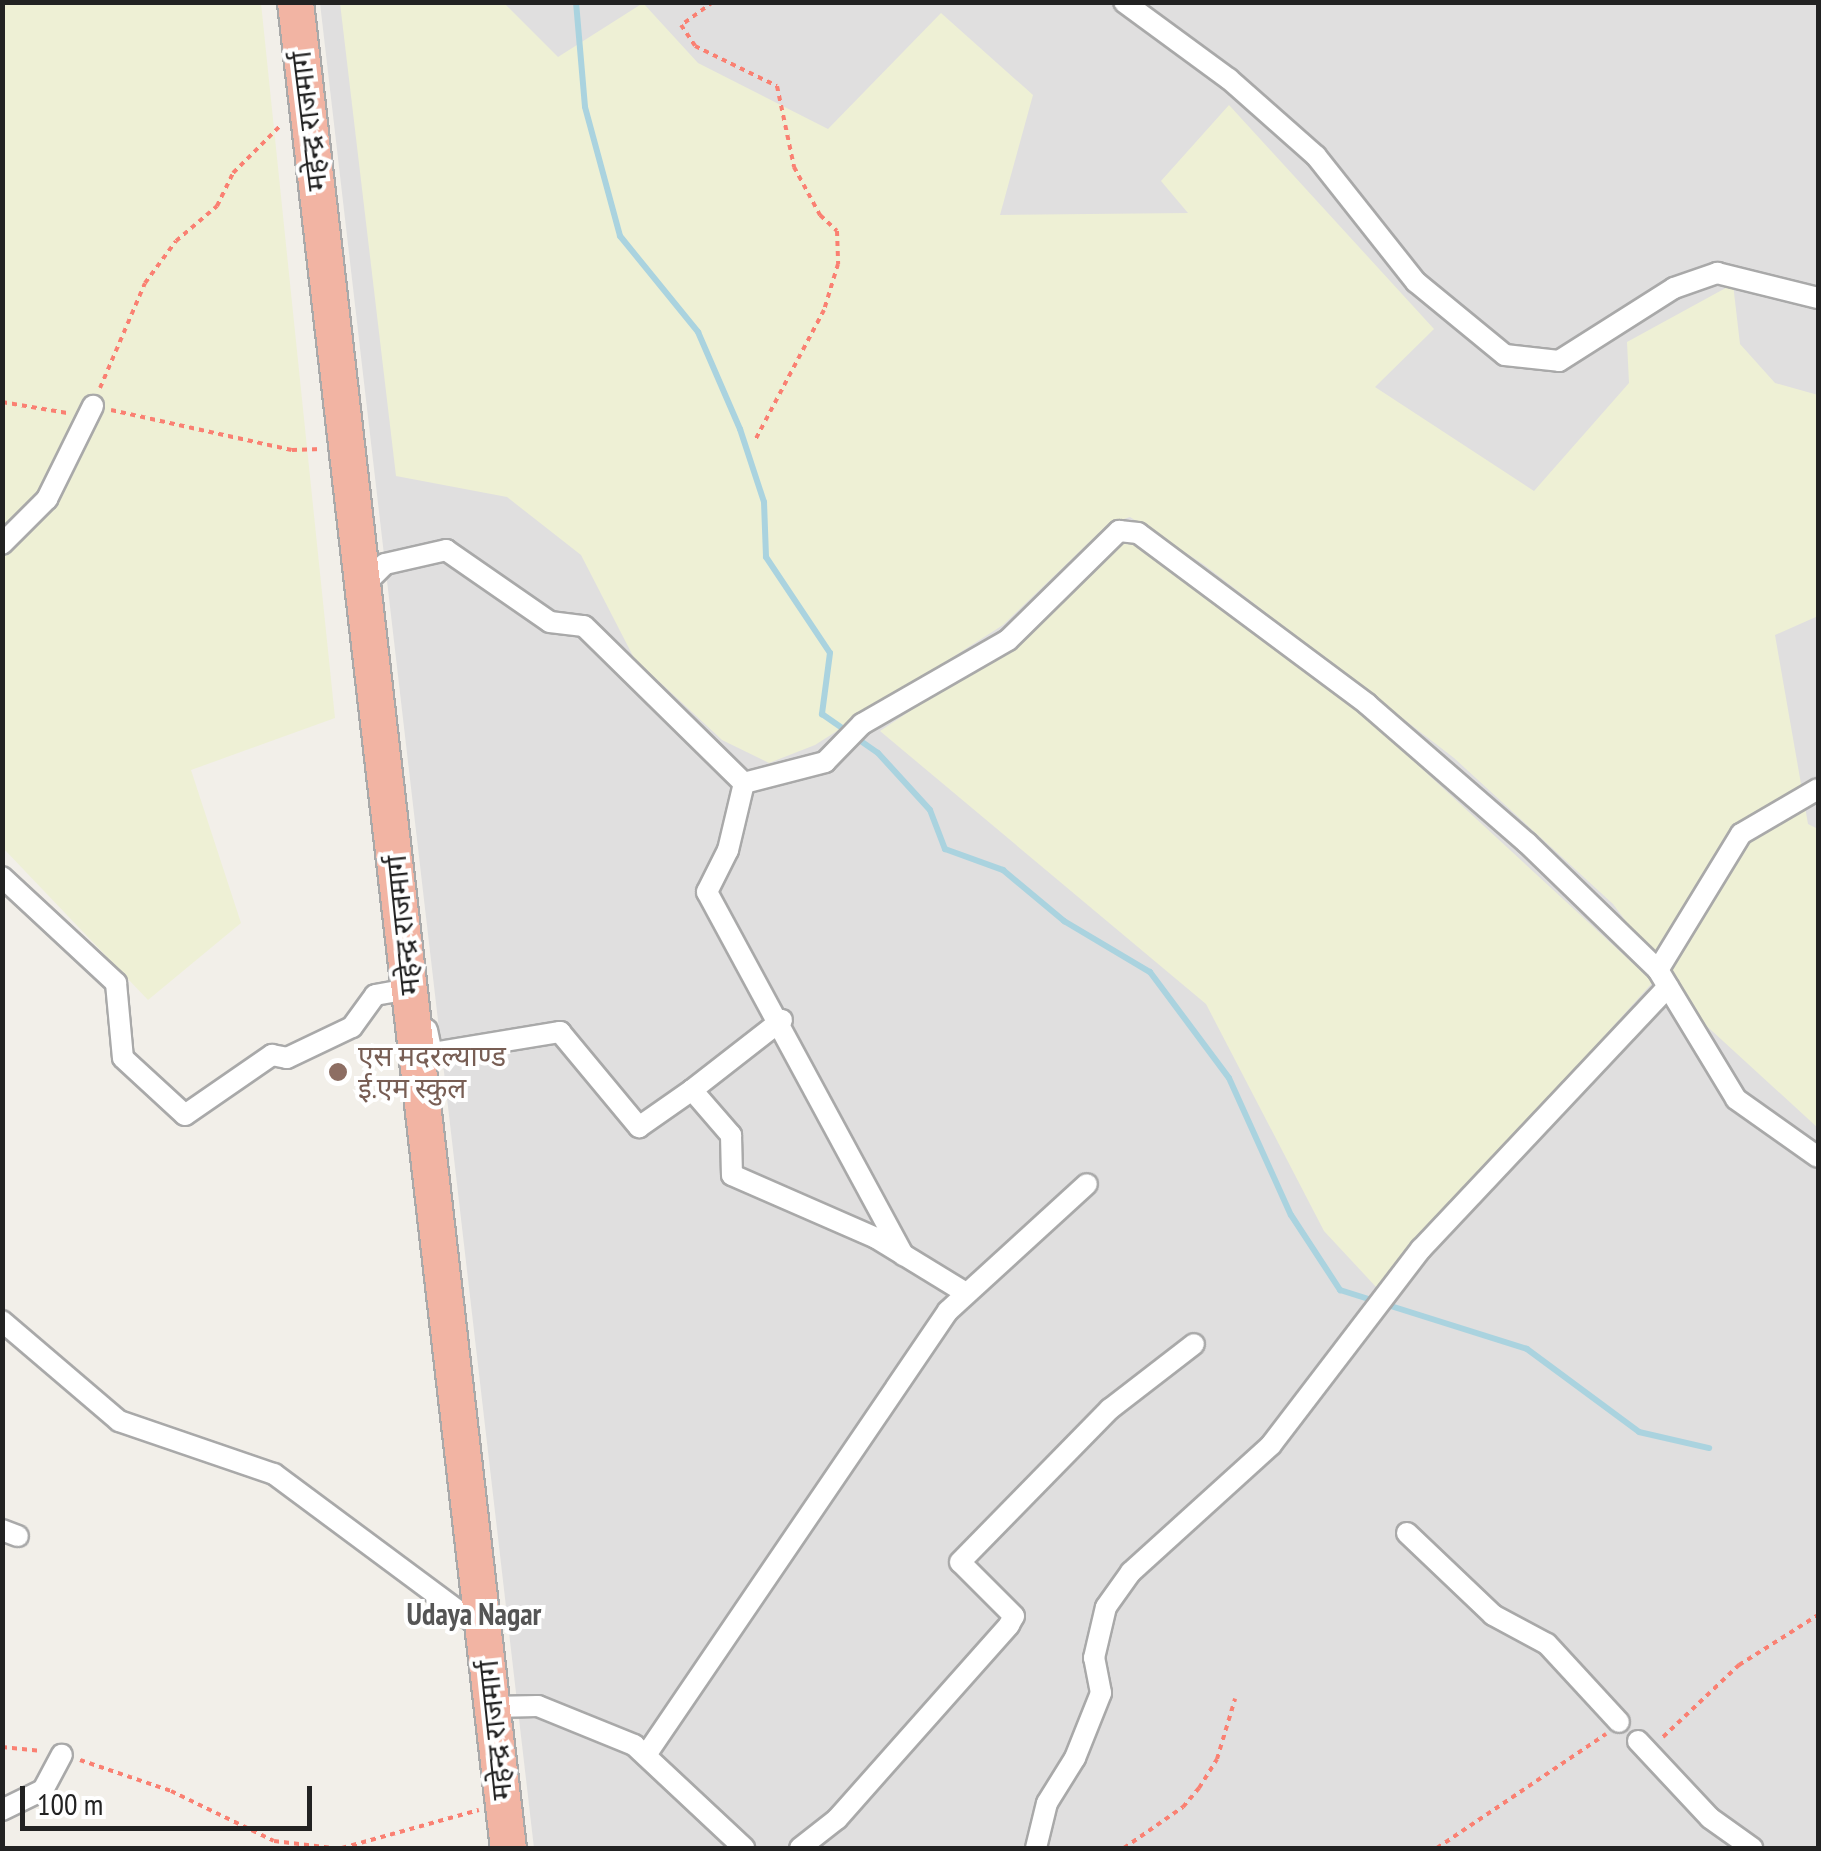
<!DOCTYPE html>
<meta charset="utf-8">
<style>
body{margin:0}
#map{position:relative;width:1821px;height:1851px;overflow:hidden;background:#f2efe9;font-family:"PT Sans Narrow","Noto Sans Devanagari",sans-serif}
div>[style]{position:absolute}
.residential>*{inset:0;background:#e0dfdf}
.farmland>*{inset:0;background:#eef0d5}
.stream>*{height:6px;margin:-3px;padding:0 3px;transform-origin:3px;border-radius:3px;background:#aad3df}
.path>*{height:4px;margin-top:-2px;transform-origin:0;background:repeating-linear-gradient(90deg,#fa8072 0 5px,transparent 0 10px)}
.roads{filter:drop-shadow(2px 0 #a9a9a9) drop-shadow(-2px 0 #a9a9a9) drop-shadow(0 2px #a9a9a9) drop-shadow(0 -2px #a9a9a9)}
.minor>*{height:20px;margin:-10px;padding:0 10px;transform-origin:10px;border-radius:10px;background:#fff}
.trunk>*{height:35px;margin:-17.5px;padding:0 17.5px;transform-origin:17.5px;border-radius:17.5px;background:#f2b4a3}
.dots>*{width:28px;height:28px;translate:-50% -50%;box-sizing:border-box;border:5px solid #fff;border-radius:50%}
span{translate:-50% -50%;white-space:nowrap;text-align:center;line-height:1.15;-webkit-text-stroke:8px #fff;paint-order:stroke}
.street-label{font-size:28px;color:#222}
.education-label{font-size:28px;color:#785e54}
.left{translate:0 -50%;text-align:left}
.neighbourhood-label{font-size:30px;color:#555;font-weight:700}
.frame{position:absolute;inset:0;border:5px solid #222;pointer-events:none}
.scale{position:absolute;left:20px;top:1786px;width:292px;height:45px;box-sizing:border-box;border:5px solid #222;border-top:0;padding-left:12px;font-size:30px;line-height:35px;white-space:nowrap;color:#222;-webkit-text-stroke:8px #fff;paint-order:stroke}
</style>
<div id="map">
<div class="residential">
<i style="clip-path:polygon(320px 3px,1818px 3px,1818px 1848px,534px 1848px)"></i>
</div>
<div class="farmland">
<i style="clip-path:polygon(3px 3px,261px 3px,335px 718px,191px 770px,241px 923px,148px 1000px,3px 848px)"></i>
<i style="clip-path:polygon(340px 3px,504px 3px,558px 57px,643px 3px,698px 63px,828px 129px,941px 13px,1033px 95px,1000px 215px,1188px 213px,1161px 181px,1229px 105px,1434px 329px,1375px 387px,1534px 491px,1629px 383px,1627px 342px,1733px 284px,1740px 344px,1775px 383px,1818px 395px,1818px 616px,1775px 635px,1808px 824px,1818px 829px,1818px 1128px,1699px 1019px,1613px 904px,1454px 758px,1203px 564px,1130px 517px,1108px 524px,1003px 625px,815px 745px,769px 763px,722px 740px,634px 658px,581px 555px,507px 497px,396px 476px)"></i>
<i style="clip-path:polygon(1120px 542px,1139px 546px,1355px 707px,1653px 982px,1377px 1288px,1324px 1231px,1206px 1004px,880px 731px,1035px 628px)"></i>
</div>
<div class="stream">
<i style="left:576px;top:2px;width:105px;rotate:85.1deg"></i>
<i style="left:585px;top:107px;width:134px;rotate:74.8deg"></i>
<i style="left:620px;top:236px;width:124px;rotate:50.9deg"></i>
<i style="left:698px;top:332px;width:106px;rotate:66.6deg"></i>
<i style="left:740px;top:429px;width:77px;rotate:71.8deg"></i>
<i style="left:764px;top:502px;width:55px;rotate:87.9deg"></i>
<i style="left:766px;top:557px;width:115px;rotate:56.3deg"></i>
<i style="left:830px;top:653px;width:62px;rotate:97.5deg"></i>
<i style="left:822px;top:714px;width:68px;rotate:34.9deg"></i>
<i style="left:878px;top:753px;width:77px;rotate:47.6deg"></i>
<i style="left:930px;top:810px;width:42px;rotate:69deg"></i>
<i style="left:945px;top:849px;width:62px;rotate:19.9deg"></i>
<i style="left:1003px;top:870px;width:80px;rotate:39.9deg"></i>
<i style="left:1064px;top:921px;width:100px;rotate:30.7deg"></i>
<i style="left:1150px;top:972px;width:132px;rotate:53.3deg"></i>
<i style="left:1229px;top:1078px;width:150px;rotate:65.7deg"></i>
<i style="left:1291px;top:1215px;width:90px;rotate:56.8deg"></i>
<i style="left:1340px;top:1290px;width:196px;rotate:17.5deg"></i>
<i style="left:1527px;top:1349px;width:139px;rotate:36.5deg"></i>
<i style="left:1639px;top:1432px;width:72px;rotate:12.9deg"></i>
</div>
<div class="path">
<i style="left:713px;top:2px;width:39px;rotate:144deg"></i>
<i style="left:681px;top:25px;width:25px;rotate:56deg"></i>
<i style="left:695px;top:46px;width:91px;rotate:26deg"></i>
<i style="left:777px;top:86px;width:83px;rotate:78.1deg"></i>
<i style="left:794px;top:167px;width:55px;rotate:61.6deg"></i>
<i style="left:820px;top:215px;width:23px;rotate:43deg"></i>
<i style="left:837px;top:231px;width:33px;rotate:88deg"></i>
<i style="left:838px;top:264px;width:48px;rotate:106.9deg"></i>
<i style="left:824px;top:310px;width:149px;rotate:117.9deg"></i>
<i style="left:100px;top:388px;width:114px;rotate:-66.8deg"></i>
<i style="left:145px;top:283px;width:52px;rotate:-53.6deg"></i>
<i style="left:176px;top:241px;width:54px;rotate:-40.5deg"></i>
<i style="left:217px;top:206px;width:37px;rotate:-64deg"></i>
<i style="left:233px;top:173px;width:68px;rotate:-45deg"></i>
<i style="left:2px;top:402px;width:66px;rotate:9.6deg"></i>
<i style="left:111px;top:410px;width:185px;rotate:12.5deg"></i>
<i style="left:292px;top:450px;width:30px;rotate:-2deg"></i>
<i style="left:1663px;top:1737px;width:105px;rotate:-43.5deg"></i>
<i style="left:1739px;top:1665px;width:93px;rotate:-32.3deg"></i>
<i style="left:2px;top:1747px;width:40px;rotate:5.7deg"></i>
<i style="left:80px;top:1760px;width:96px;rotate:18.8deg"></i>
<i style="left:171px;top:1791px;width:114px;rotate:25.9deg"></i>
<i style="left:274px;top:1841px;width:59px;rotate:6.8deg"></i>
<i style="left:342px;top:1848px;width:142px;rotate:-15.5deg"></i>
<i style="left:1124px;top:1848px;width:72px;rotate:-34.8deg"></i>
<i style="left:1183px;top:1807px;width:25px;rotate:-50deg"></i>
<i style="left:1199px;top:1788px;width:34px;rotate:-58deg"></i>
<i style="left:1217px;top:1759px;width:63px;rotate:-73.3deg"></i>
<i style="left:1437px;top:1848px;width:204px;rotate:-34deg"></i>
</div>
<div class="roads">
<div class="minor">
<i style="left:1124px;top:2px;width:130px;rotate:36.3deg"></i>
<i style="left:1229px;top:79px;width:116px;rotate:41.5deg"></i>
<i style="left:1316px;top:156px;width:161px;rotate:51.6deg"></i>
<i style="left:1416px;top:282px;width:115px;rotate:39.4deg"></i>
<i style="left:1505px;top:355px;width:54px;rotate:6.3deg"></i>
<i style="left:1559px;top:361px;width:136px;rotate:-32.4deg"></i>
<i style="left:1674px;top:288px;width:46px;rotate:-19.2deg"></i>
<i style="left:1717px;top:273px;width:104px;rotate:13.9deg"></i>
<i style="left:2px;top:544px;width:64px;rotate:-45deg"></i>
<i style="left:47px;top:499px;width:104px;rotate:-63.7deg"></i>
<i style="left:363px;top:586px;width:31px;rotate:-45deg"></i>
<i style="left:385px;top:564px;width:63px;rotate:-12.9deg"></i>
<i style="left:446px;top:550px;width:126px;rotate:34.7deg"></i>
<i style="left:550px;top:622px;width:34px;rotate:7deg"></i>
<i style="left:584px;top:626px;width:224px;rotate:44.5deg"></i>
<i style="left:744px;top:783px;width:69px;rotate:103.4deg"></i>
<i style="left:728px;top:850px;width:47px;rotate:116.6deg"></i>
<i style="left:707px;top:892px;width:413px;rotate:61.6deg"></i>
<i style="left:744px;top:783px;width:84px;rotate:-14.5deg"></i>
<i style="left:825px;top:762px;width:53px;rotate:-45.8deg"></i>
<i style="left:862px;top:724px;width:168px;rotate:-29.9deg"></i>
<i style="left:1008px;top:640px;width:156px;rotate:-44.5deg"></i>
<i style="left:1119px;top:531px;width:19px;rotate:6deg"></i>
<i style="left:1138px;top:533px;width:286px;rotate:36.7deg"></i>
<i style="left:1367px;top:704px;width:212px;rotate:41deg"></i>
<i style="left:1527px;top:843px;width:182px;rotate:44.1deg"></i>
<i style="left:1818px;top:789px;width:89px;rotate:149.7deg"></i>
<i style="left:1741px;top:834px;width:159px;rotate:121.4deg"></i>
<i style="left:1658px;top:970px;width:151px;rotate:58.8deg"></i>
<i style="left:1736px;top:1099px;width:100px;rotate:35.3deg"></i>
<i style="left:2px;top:877px;width:156px;rotate:42.9deg"></i>
<i style="left:116px;top:983px;width:75px;rotate:84.7deg"></i>
<i style="left:123px;top:1058px;width:84px;rotate:42.6deg"></i>
<i style="left:185px;top:1115px;width:106px;rotate:-34.6deg"></i>
<i style="left:272px;top:1055px;width:15px;rotate:11deg"></i>
<i style="left:287px;top:1058px;width:72px;rotate:-25.5deg"></i>
<i style="left:352px;top:1027px;width:39px;rotate:-54deg"></i>
<i style="left:375px;top:995px;width:35px;rotate:-10deg"></i>
<i style="left:427px;top:1030px;width:24px;rotate:78deg"></i>
<i style="left:432px;top:1053px;width:130px;rotate:-9.3deg"></i>
<i style="left:560px;top:1032px;width:124px;rotate:50.3deg"></i>
<i style="left:639px;top:1127px;width:65px;rotate:-34.9deg"></i>
<i style="left:692px;top:1090px;width:60px;rotate:49.1deg"></i>
<i style="left:731px;top:1135px;width:40px;rotate:88.6deg"></i>
<i style="left:732px;top:1175px;width:157px;rotate:23.6deg"></i>
<i style="left:876px;top:1238px;width:105px;rotate:31.4deg"></i>
<i style="left:692px;top:1090px;width:114px;rotate:-37.9deg"></i>
<i style="left:2px;top:1321px;width:154px;rotate:40.5deg"></i>
<i style="left:119px;top:1421px;width:164px;rotate:18.9deg"></i>
<i style="left:274px;top:1474px;width:260px;rotate:36.6deg"></i>
<i style="left:2px;top:1530px;width:17px;rotate:21deg"></i>
<i style="left:1407px;top:1533px;width:119px;rotate:43.6deg"></i>
<i style="left:1493px;top:1615px;width:61px;rotate:28.2deg"></i>
<i style="left:1547px;top:1644px;width:106px;rotate:47.3deg"></i>
<i style="left:492px;top:1707px;width:46px;rotate:-1.2deg"></i>
<i style="left:538px;top:1706px;width:104px;rotate:22.1deg"></i>
<i style="left:634px;top:1745px;width:151px;rotate:43.1deg"></i>
<i style="left:1638px;top:1741px;width:105px;rotate:46.9deg"></i>
<i style="left:1710px;top:1818px;width:52px;rotate:35.5deg"></i>
<i style="left:646px;top:1755px;width:537px;rotate:-55.78deg"></i>
<i style="left:948px;top:1311px;width:188px;rotate:-42.4deg"></i>
<i style="left:2px;top:1810px;width:46px;rotate:-26deg"></i>
<i style="left:43px;top:1790px;width:40px;rotate:-62deg"></i>
<i style="left:800px;top:1848px;width:47px;rotate:-38.1deg"></i>
<i style="left:837px;top:1819px;width:259px;rotate:-48.4deg"></i>
<i style="left:1009px;top:1625px;width:10px;rotate:-61deg"></i>
<i style="left:1014px;top:1616px;width:76px;rotate:-135deg"></i>
<i style="left:960px;top:1562px;width:214px;rotate:-45.6deg"></i>
<i style="left:1110px;top:1409px;width:106px;rotate:-37.7deg"></i>
<i style="left:1036px;top:1848px;width:46px;rotate:-76.3deg"></i>
<i style="left:1047px;top:1803px;width:53px;rotate:-58.1deg"></i>
<i style="left:1075px;top:1758px;width:70px;rotate:-68.2deg"></i>
<i style="left:1101px;top:1693px;width:36px;rotate:-101deg"></i>
<i style="left:1094px;top:1658px;width:52px;rotate:-76.8deg"></i>
<i style="left:1106px;top:1607px;width:43px;rotate:-54.5deg"></i>
<i style="left:1131px;top:1572px;width:189px;rotate:-42.2deg"></i>
<i style="left:1271px;top:1445px;width:247px;rotate:-52.6deg"></i>
<i style="left:1421px;top:1249px;width:360px;rotate:-46.7deg"></i>
</div>
<div class="trunk">
<i style="left:295px;top:2px;width:1858px;rotate:83.42deg"></i>
</div>
</div>
<div class="dots">
<i style="left:338px;top:1072px;background:#8d6e63"></i>
</div>
<div class="street-label">
<span style="left:309px;top:121px;rotate:-97deg">महेन्द्र राजमार्ग</span>
<span style="left:403px;top:925px;rotate:-96deg">महेन्द्र राजमार्ग</span>
<span style="left:495px;top:1730px;rotate:-96deg">महेन्द्र राजमार्ग</span>
</div>
<div class="education-label">
<span class="left" style="left:358px;top:1072px">एस मदरल्याण्ड<br>ई.एम स्कुल</span>
</div>
<div class="neighbourhood-label">
<span style="left:474px;top:1614px">Udaya Nagar</span>
</div>
<div class="frame"></div>
<div class="scale">100 m</div>
</div>
